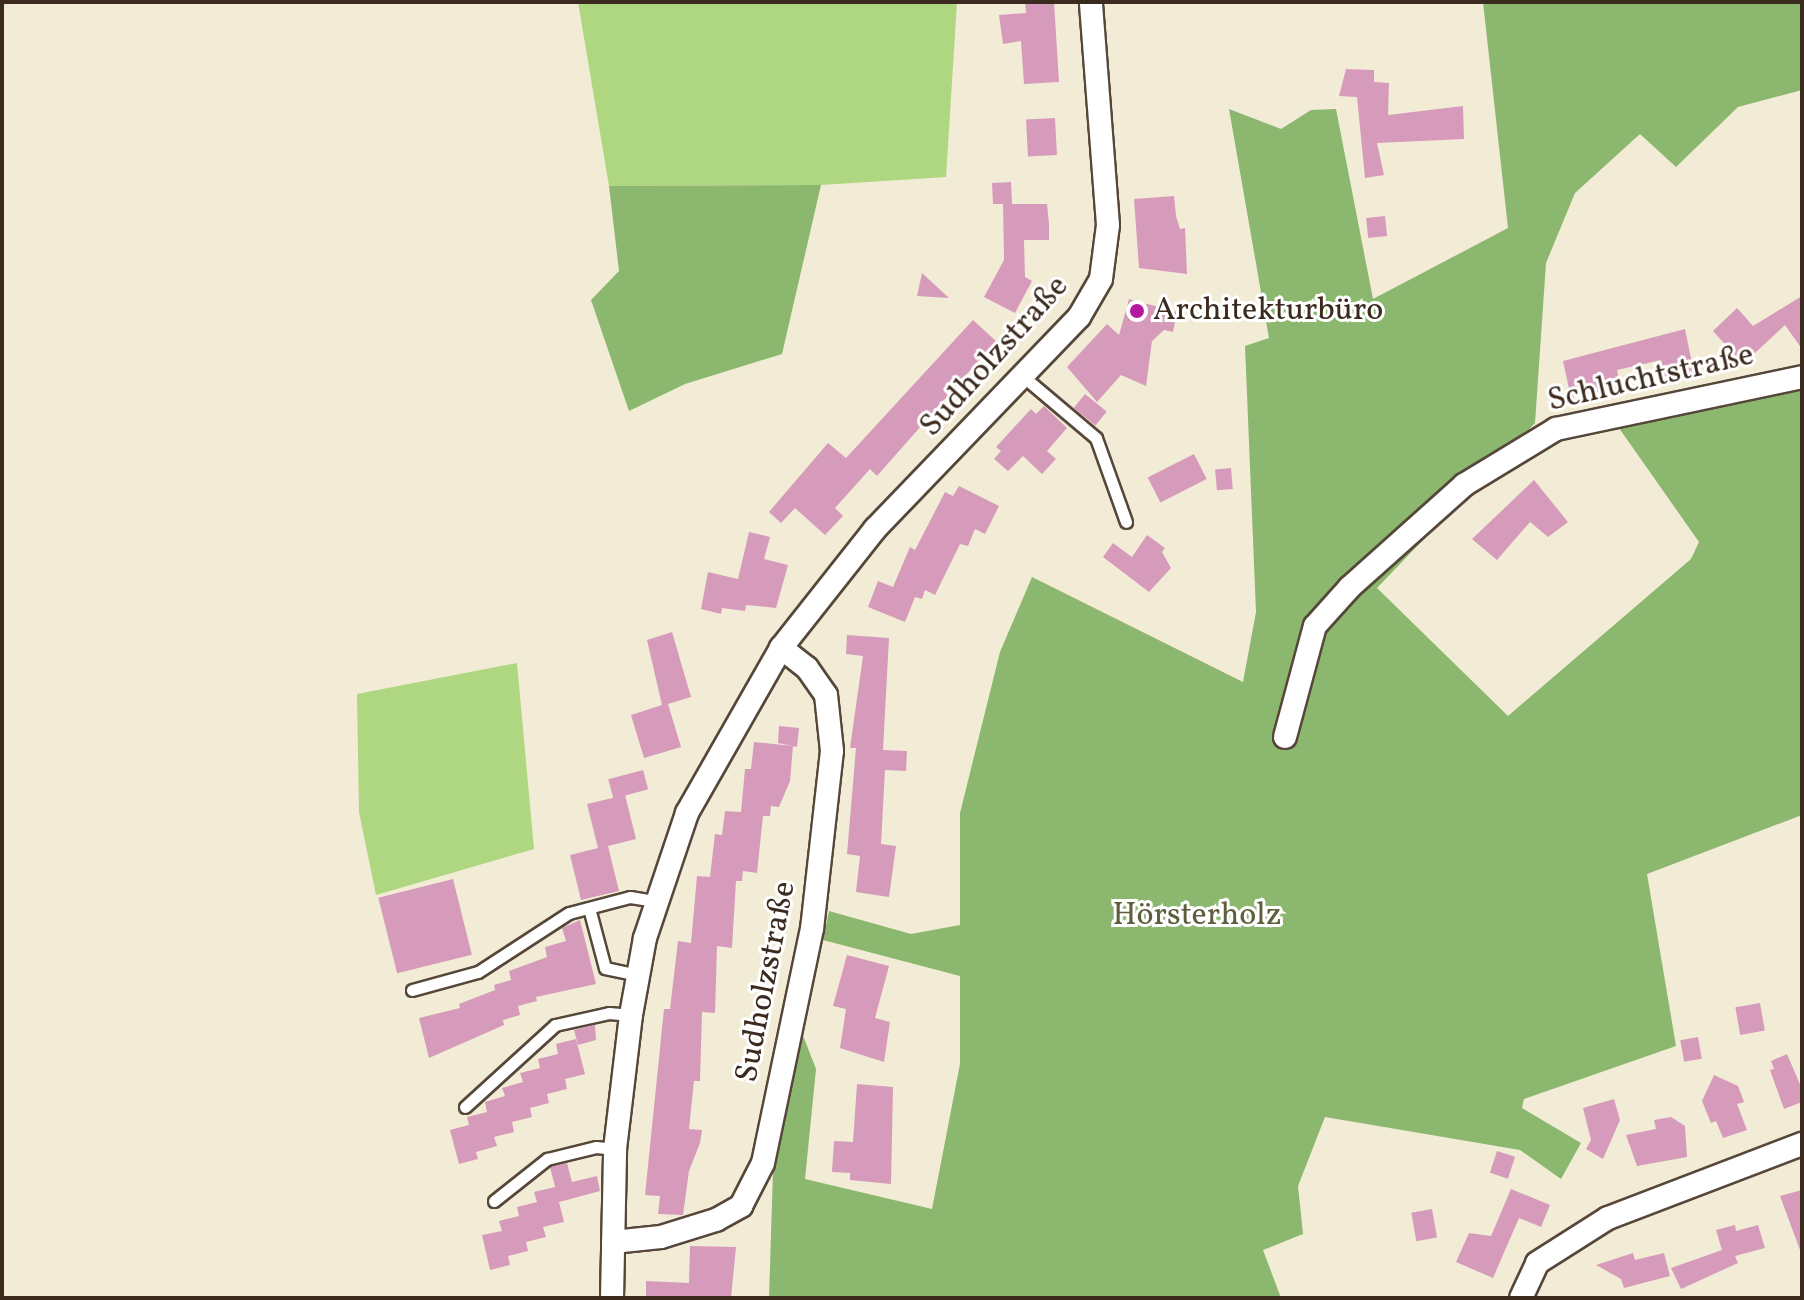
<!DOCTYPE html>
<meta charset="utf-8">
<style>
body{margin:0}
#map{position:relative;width:1804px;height:1300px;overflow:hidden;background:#f2ecd6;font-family:Vollkorn,serif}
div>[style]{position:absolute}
.green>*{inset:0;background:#afd681}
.forest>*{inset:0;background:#8bb76f}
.building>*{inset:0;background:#d69bba;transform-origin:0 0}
.roads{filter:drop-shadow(2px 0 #56473a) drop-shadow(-2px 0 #56473a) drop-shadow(0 2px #56473a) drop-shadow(0 -2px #56473a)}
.lane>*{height:11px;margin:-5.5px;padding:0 5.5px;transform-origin:5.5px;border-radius:5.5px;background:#fff}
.street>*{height:22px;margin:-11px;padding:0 11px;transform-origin:11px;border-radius:11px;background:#fff}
.dots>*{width:22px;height:22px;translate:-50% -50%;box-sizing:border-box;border:4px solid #fff;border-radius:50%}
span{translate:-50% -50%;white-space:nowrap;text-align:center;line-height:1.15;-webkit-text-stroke:6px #fff;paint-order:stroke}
.poi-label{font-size:32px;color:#3b2a1e}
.left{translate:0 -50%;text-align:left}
.street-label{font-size:32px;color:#3b2a1e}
.park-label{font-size:32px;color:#5e5e3c}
.frame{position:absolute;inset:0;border:4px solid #3b2a1e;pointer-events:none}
</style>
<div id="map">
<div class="green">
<i style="clip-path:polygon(578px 2px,957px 2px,946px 177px,821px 185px,609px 186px)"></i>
<i style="clip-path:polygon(517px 663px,534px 849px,376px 895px,359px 812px,357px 694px)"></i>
</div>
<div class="forest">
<i style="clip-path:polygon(1483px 2px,1802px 2px,1802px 90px,1738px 107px,1676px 167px,1640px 134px,1575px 193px,1546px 263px,1535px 423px,1377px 588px,1508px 716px,1691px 559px,1699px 542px,1619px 428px,1802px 386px,1802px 815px,1647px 874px,1676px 1046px,1524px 1099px,1522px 1108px,1581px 1143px,1561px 1179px,1520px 1150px,1325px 1117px,1298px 1186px,1303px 1234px,1263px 1250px,1281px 1298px,769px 1298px,773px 1171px,802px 1033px,816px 1069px,805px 1179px,932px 1209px,960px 1064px,960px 976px,823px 940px,829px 911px,911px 934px,960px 925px,960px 813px,1000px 652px,1032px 577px,1243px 682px,1256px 612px,1245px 346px,1269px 338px,1229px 109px,1281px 129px,1311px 110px,1336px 109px,1373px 299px,1508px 228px)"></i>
<i style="clip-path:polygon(821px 185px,782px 354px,685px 384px,629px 411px,591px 300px,619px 271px,609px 186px)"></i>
</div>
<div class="building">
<i style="clip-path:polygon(1025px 2px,1054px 2px,1059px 82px,1024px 84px,1021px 41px,1003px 44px,999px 15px,1026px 13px)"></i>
<i style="clip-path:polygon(1346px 69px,1374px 70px,1374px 82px,1389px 83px,1388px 115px,1463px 106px,1464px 139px,1377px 143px,1384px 175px,1365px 178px,1357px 97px,1339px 96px)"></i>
<i style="left:1055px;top:118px;width:37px;height:29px;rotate:87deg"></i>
<i style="clip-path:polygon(1011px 182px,1012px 204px,1047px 204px,1049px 224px,1049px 240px,1024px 240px,1025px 277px,1032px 281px,1015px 313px,984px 297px,1004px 260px,1003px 204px,993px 204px,992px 183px)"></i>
<i style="clip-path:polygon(1174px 196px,1176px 216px,1180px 229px,1185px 228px,1187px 274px,1139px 268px,1134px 199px)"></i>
<i style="left:1385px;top:216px;width:20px;height:19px;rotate:84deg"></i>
<i style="clip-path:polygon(922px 273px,949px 298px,917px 296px)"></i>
<i style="clip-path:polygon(1802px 296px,1802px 349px,1785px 325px,1743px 364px,1713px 331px,1737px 308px,1753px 326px)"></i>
<i style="clip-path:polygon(1129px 299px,1177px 312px,1173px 332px,1164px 330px,1152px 341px,1146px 386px,1121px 375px,1097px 402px,1067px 367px,1107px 324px,1119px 335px)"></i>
<i style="clip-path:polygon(973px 320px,996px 341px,877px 476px,870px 469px,835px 508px,843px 516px,825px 535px,795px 508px,781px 523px,769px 512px,828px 443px,846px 458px)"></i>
<i style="clip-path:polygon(1685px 329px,1694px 373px,1665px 379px,1661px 360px,1617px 370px,1621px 387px,1571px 398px,1563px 361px)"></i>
<i style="left:1085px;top:394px;width:28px;height:18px;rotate:39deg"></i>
<i style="clip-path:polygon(1044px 406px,1067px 428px,1047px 451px,1056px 459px,1042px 474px,1023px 456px,1008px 471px,994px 459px,1001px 451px,996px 447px,1031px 409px,1036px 414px)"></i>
<i style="left:1194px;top:454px;width:28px;height:52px;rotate:63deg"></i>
<i style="left:1231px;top:468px;width:21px;height:16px;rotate:85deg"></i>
<i style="clip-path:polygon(1534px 480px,1568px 522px,1548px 537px,1530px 522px,1497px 560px,1472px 539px)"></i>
<i style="clip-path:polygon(959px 486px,999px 506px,985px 534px,975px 529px,968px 546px,960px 544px,935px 595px,925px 590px,922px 599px,915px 597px,905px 622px,868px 607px,878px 581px,893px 587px,910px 547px,915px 550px,945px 492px,953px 496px)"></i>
<i style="clip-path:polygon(749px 532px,770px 537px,764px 559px,788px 565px,776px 608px,746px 605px,745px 611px,722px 608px,721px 614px,701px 609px,708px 572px,738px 579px)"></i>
<i style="clip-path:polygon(1147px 535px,1165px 548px,1162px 552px,1171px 568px,1149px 592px,1103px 557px,1113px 543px,1132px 557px)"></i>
<i style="clip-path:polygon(672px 632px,691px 697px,668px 704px,681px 747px,644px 758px,631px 715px,662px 705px,647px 640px)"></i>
<i style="clip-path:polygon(847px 635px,889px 638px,883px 750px,907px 751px,906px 771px,885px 770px,881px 844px,896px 846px,889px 897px,856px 892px,860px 856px,847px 854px,856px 748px,850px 748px,863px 656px,846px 654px)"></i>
<i style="clip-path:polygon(779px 726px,799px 728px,797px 747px,778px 743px)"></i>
<i style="clip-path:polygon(754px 742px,793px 746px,790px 781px,779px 807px,771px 806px,770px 816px,763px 816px,757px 873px,743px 871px,742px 881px,736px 881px,732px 948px,717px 946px,715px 1013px,702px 1012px,700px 1081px,694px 1081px,689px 1129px,702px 1130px,700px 1143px,689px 1171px,683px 1215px,658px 1214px,660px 1196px,645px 1195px,664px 1009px,670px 1009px,678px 941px,691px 943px,697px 876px,710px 877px,715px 834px,722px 835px,725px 811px,741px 812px,745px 769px,751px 769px)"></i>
<i style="left:643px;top:770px;width:20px;height:36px;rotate:75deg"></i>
<i style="clip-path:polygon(625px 795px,636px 839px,608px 846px,619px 891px,581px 900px,570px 855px,598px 848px,587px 804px)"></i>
<i style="left:453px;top:879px;width:78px;height:77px;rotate:76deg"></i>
<i style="clip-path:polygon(580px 920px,596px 984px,536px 997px,537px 1001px,518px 1006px,520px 1015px,503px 1020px,504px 1025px,429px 1058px,419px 1018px,460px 1008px,459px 1004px,495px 990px,494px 985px,511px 980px,509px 971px,547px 957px,545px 947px,566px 941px,562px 928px)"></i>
<i style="clip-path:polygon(847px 955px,889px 966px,875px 1018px,890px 1022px,884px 1062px,840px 1048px,846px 1009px,833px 1006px)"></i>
<i style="left:1760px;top:1003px;width:28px;height:25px;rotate:80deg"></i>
<i style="clip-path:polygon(595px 1025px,596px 1040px,578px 1045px,574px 1030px)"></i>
<i style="left:1698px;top:1037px;width:22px;height:18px;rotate:80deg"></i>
<i style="clip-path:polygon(576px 1039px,585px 1074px,565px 1079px,567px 1089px,547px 1094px,549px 1103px,530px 1108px,532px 1117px,512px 1122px,514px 1132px,494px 1137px,497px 1146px,476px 1152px,478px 1159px,459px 1164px,450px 1130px,469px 1125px,467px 1117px,487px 1112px,485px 1102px,505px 1096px,502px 1088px,523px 1082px,520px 1073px,540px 1068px,538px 1059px,558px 1054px,556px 1044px)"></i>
<i style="clip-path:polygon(1787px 1054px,1802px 1089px,1802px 1102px,1784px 1109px,1770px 1070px,1774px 1069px,1771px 1061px)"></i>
<i style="clip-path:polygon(1714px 1075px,1738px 1086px,1744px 1102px,1737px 1104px,1747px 1130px,1723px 1138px,1716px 1121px,1711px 1123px,1702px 1101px)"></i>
<i style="clip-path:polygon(857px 1084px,893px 1087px,891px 1184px,850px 1180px,850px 1173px,832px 1172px,834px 1141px,853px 1142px)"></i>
<i style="clip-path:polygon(1614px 1099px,1620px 1120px,1603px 1159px,1586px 1149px,1591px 1140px,1583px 1108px)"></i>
<i style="clip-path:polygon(1671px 1117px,1685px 1126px,1687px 1157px,1637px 1166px,1626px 1135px,1656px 1129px,1654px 1120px)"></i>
<i style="left:1497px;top:1151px;width:19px;height:23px;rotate:18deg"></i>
<i style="clip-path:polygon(567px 1163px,572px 1182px,597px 1176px,600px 1191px,559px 1202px,564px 1222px,543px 1227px,546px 1237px,526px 1242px,528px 1251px,508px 1256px,510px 1265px,490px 1270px,482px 1235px,502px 1231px,499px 1221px,519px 1216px,517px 1207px,537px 1202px,534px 1192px,555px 1187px,550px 1167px)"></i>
<i style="clip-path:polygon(1511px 1189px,1550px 1205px,1541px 1227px,1519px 1218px,1493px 1278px,1456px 1262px,1469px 1233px,1491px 1236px)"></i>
<i style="clip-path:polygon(1802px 1190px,1802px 1250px,1800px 1250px,1780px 1196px)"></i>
<i style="left:1432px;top:1209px;width:29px;height:21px;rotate:80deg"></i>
<i style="clip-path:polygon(1735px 1225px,1736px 1231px,1758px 1225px,1765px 1248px,1735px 1256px,1738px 1263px,1681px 1289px,1671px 1268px,1722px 1250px,1716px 1230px)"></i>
<i style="clip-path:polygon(690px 1246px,736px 1247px,731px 1298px,646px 1297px,646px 1281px,689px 1283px)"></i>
<i style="clip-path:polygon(1633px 1253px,1635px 1260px,1664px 1253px,1670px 1276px,1624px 1288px,1621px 1279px,1596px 1265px)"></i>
</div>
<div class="roads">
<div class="lane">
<i style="left:1025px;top:378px;width:93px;rotate:40.2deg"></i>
<i style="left:1096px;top:438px;width:89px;rotate:70.3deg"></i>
<i style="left:589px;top:908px;width:62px;rotate:75.1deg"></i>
<i style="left:605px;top:968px;width:33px;rotate:12deg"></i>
<i style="left:412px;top:990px;width:68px;rotate:-15.3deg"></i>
<i style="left:478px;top:972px;width:108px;rotate:-33deg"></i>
<i style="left:569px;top:913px;width:63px;rotate:-14.7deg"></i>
<i style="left:630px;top:897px;width:26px;rotate:9deg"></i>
<i style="left:465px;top:1107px;width:122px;rotate:-42.3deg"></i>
<i style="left:555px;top:1025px;width:55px;rotate:-12.5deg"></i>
<i style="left:609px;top:1013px;width:22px;rotate:5deg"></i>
<i style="left:494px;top:1201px;width:68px;rotate:-38.4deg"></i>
<i style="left:547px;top:1159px;width:50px;rotate:-13.8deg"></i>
<i style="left:596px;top:1147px;width:19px;rotate:6deg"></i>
</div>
<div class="street">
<i style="left:1285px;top:737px;width:115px;rotate:-74.9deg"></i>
<i style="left:1315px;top:626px;width:52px;rotate:-48.1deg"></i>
<i style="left:1350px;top:587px;width:153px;rotate:-41.8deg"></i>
<i style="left:1464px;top:485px;width:108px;rotate:-31.3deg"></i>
<i style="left:1556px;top:429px;width:251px;rotate:-11.9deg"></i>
<i style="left:613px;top:1242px;width:48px;rotate:-5.9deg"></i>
<i style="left:661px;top:1237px;width:58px;rotate:-17.2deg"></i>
<i style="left:716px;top:1220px;width:29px;rotate:-29deg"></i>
<i style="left:741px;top:1206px;width:48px;rotate:-62.9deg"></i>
<i style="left:763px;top:1163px;width:239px;rotate:-78.2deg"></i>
<i style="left:812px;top:929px;width:179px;rotate:-83.6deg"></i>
<i style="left:832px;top:751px;width:56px;rotate:-96.1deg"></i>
<i style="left:826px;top:695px;width:33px;rotate:-125deg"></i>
<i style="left:807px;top:668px;width:33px;rotate:-142deg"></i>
<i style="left:612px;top:1298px;width:149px;rotate:-88.8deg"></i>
<i style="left:615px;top:1149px;width:135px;rotate:-83.2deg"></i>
<i style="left:631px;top:1015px;width:78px;rotate:-79.7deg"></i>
<i style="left:645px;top:938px;width:132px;rotate:-71.4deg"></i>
<i style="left:687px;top:813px;width:190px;rotate:-60.3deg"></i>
<i style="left:781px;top:648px;width:152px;rotate:-51.7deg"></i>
<i style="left:875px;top:529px;width:294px;rotate:-46.1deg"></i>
<i style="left:1079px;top:317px;width:44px;rotate:-59.9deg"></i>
<i style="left:1101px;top:279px;width:54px;rotate:-82.6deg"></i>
<i style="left:1108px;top:225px;width:224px;rotate:-94.4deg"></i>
<i style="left:1521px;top:1298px;width:38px;rotate:-65deg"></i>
<i style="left:1537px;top:1263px;width:84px;rotate:-32.4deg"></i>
<i style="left:1608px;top:1218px;width:208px;rotate:-20.9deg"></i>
</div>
</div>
<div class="dots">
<i style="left:1137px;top:311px;background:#b5179e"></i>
</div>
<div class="poi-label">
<span class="left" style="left:1153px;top:311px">Architekturbüro</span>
</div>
<div class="street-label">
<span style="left:995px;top:357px;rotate:-48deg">Sudholzstraße</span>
<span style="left:1651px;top:379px;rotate:-13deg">Schluchtstraße</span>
<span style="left:767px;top:982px;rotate:-79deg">Sudholzstraße</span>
</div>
<div class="park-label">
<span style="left:1197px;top:916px">Hörsterholz</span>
</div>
<div class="frame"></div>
</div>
